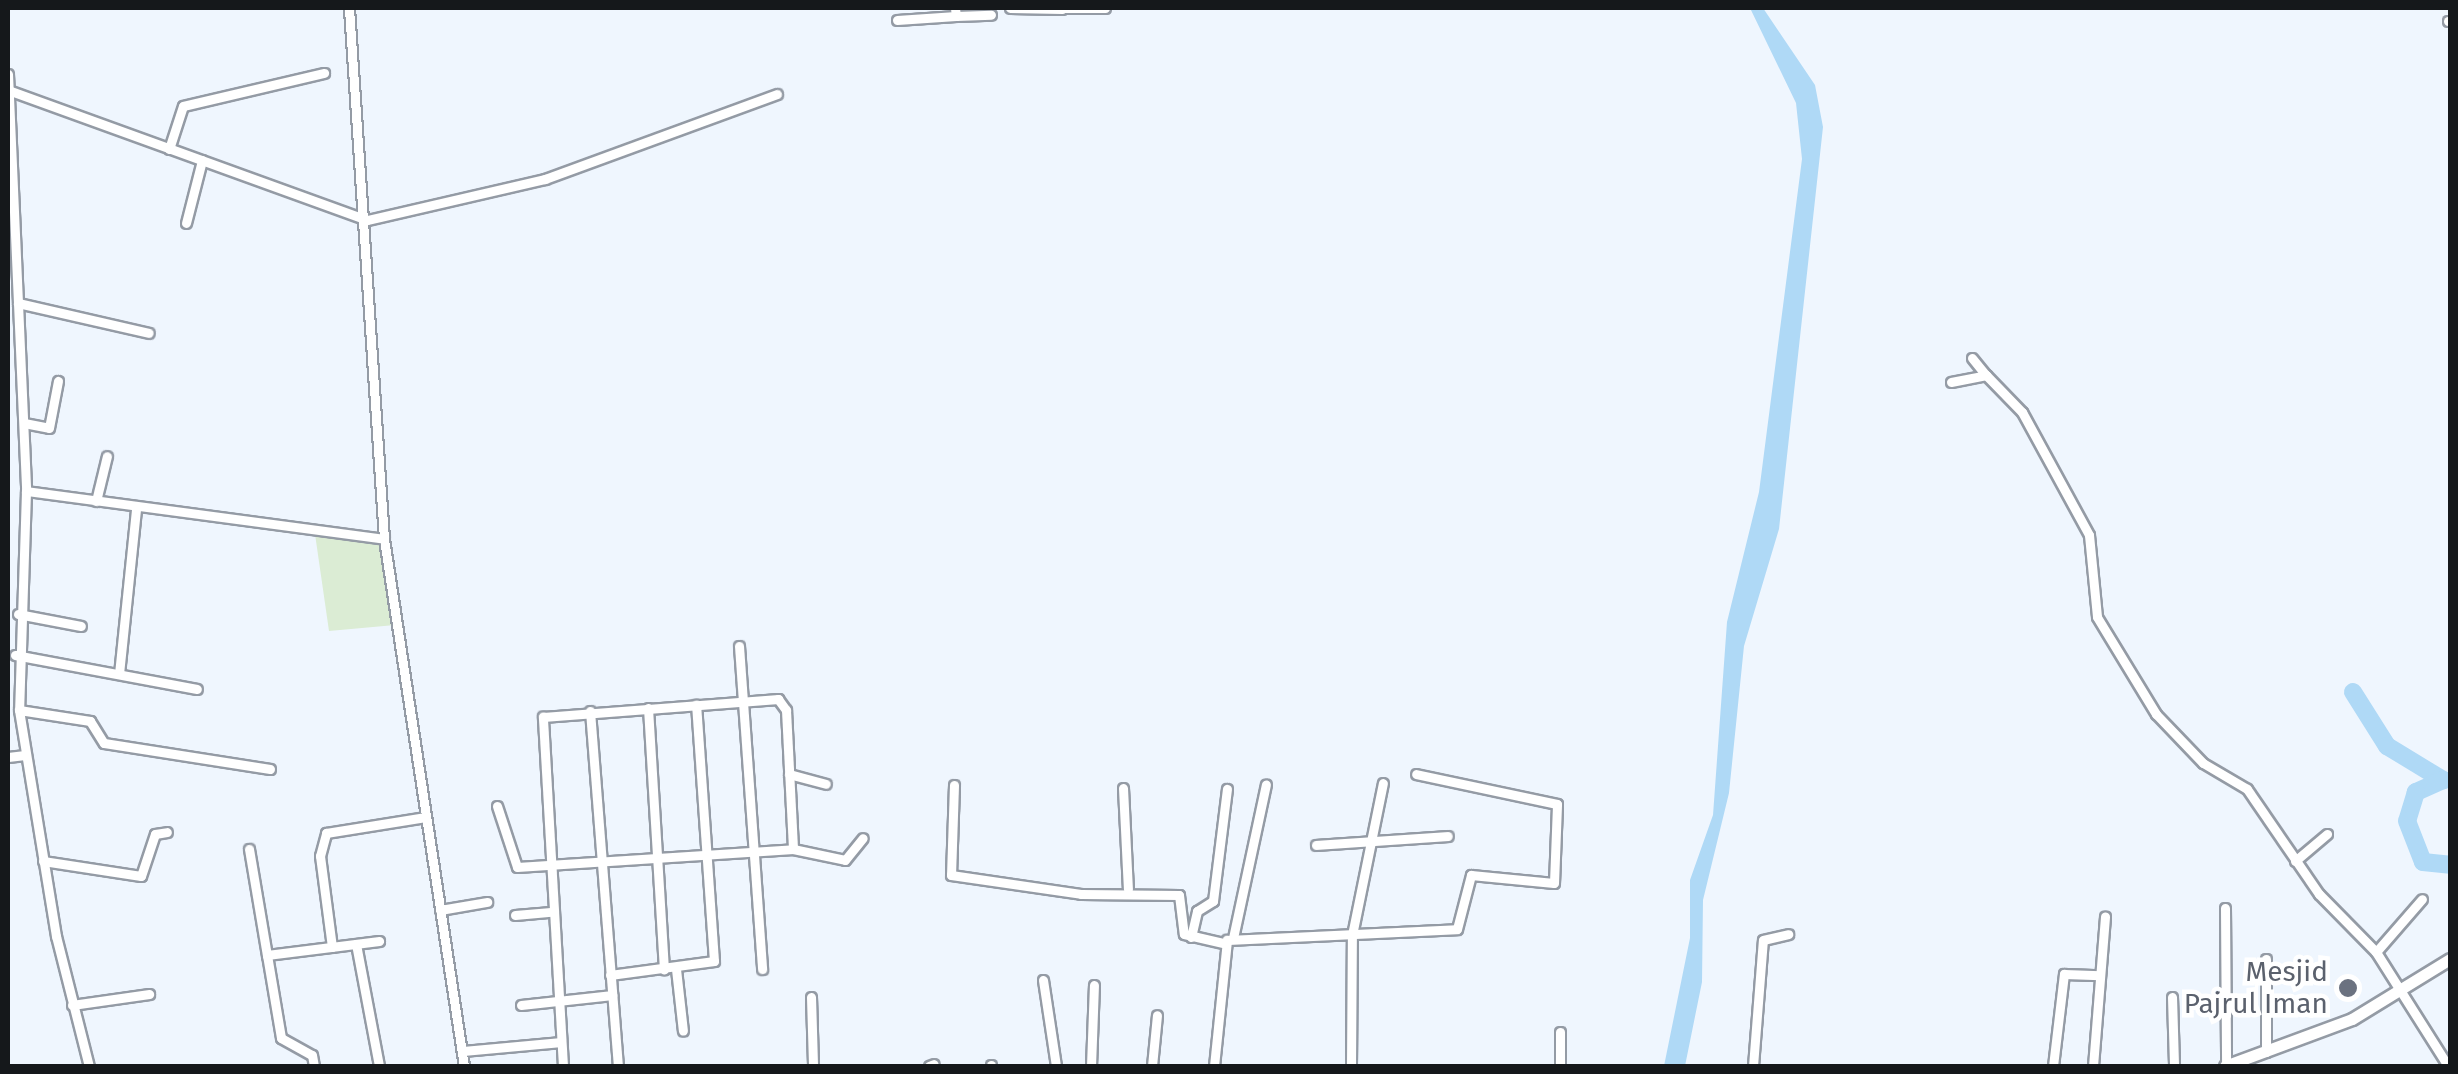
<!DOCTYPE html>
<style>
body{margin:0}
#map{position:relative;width:2458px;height:1074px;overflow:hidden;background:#eff6fe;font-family:"Fira Sans",sans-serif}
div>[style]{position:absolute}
.green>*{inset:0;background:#dbecd4}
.water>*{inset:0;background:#afd9f6}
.river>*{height:18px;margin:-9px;padding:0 9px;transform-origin:9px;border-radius:9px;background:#afd9f6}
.roads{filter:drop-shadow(2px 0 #949ba5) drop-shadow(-2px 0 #949ba5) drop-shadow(0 2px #949ba5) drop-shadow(0 -2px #949ba5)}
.street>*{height:9px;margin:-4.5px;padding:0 4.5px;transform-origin:4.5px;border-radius:4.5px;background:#fff}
.secondary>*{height:11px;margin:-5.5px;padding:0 5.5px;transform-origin:5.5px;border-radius:5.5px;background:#fff}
.dots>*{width:28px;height:28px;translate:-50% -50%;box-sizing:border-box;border:5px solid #fff;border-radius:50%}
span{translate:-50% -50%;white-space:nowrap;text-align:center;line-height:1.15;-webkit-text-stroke:9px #fff;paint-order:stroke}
.worship-label{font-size:28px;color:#5b616d}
.right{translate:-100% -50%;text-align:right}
.frame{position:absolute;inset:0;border:10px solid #15181b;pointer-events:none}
</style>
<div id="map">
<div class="green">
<i style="clip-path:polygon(315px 534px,382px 543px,395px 625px,329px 631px)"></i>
</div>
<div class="water">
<i style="clip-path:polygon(1750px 8px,1763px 8px,1815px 85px,1823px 127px,1779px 529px,1744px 646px,1729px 793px,1703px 900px,1702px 982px,1685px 1066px,1664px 1066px,1690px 938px,1690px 880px,1713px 815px,1727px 622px,1759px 492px,1802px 159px,1796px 103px)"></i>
</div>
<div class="river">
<i style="left:2353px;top:692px;width:64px;rotate:57.8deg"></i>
<i style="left:2387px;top:746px;width:66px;rotate:31.3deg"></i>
<i style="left:2443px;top:780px;width:30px;rotate:156deg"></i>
<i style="left:2416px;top:792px;width:30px;rotate:107deg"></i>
<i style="left:2407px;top:821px;width:44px;rotate:68.7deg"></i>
<i style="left:2423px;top:862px;width:27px;rotate:6deg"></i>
</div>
<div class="roads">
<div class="street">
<i style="left:349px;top:8px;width:532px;rotate:86.23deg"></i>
<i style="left:384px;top:539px;width:533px;rotate:81.37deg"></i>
<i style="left:955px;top:8px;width:8px;rotate:83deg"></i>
<i style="left:956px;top:16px;width:35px;rotate:-2deg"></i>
<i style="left:1010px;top:8px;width:52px;rotate:1.1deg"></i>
<i style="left:1061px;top:8px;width:44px"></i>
<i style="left:897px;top:20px;width:59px;rotate:-3.9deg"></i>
<i style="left:2448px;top:21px;width:2px"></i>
<i style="left:8px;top:74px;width:417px;rotate:87.5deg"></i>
<i style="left:26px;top:491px;width:219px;rotate:91.8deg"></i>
<i style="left:19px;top:710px;width:229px;rotate:80.7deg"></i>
<i style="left:56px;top:936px;width:134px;rotate:75.8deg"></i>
<i style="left:8px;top:90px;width:382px;rotate:19.9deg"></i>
<i style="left:367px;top:220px;width:183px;rotate:-13deg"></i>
<i style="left:545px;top:179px;width:247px;rotate:-20.1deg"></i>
<i style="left:169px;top:149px;width:45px;rotate:-72deg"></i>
<i style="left:183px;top:106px;width:145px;rotate:-13.2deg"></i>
<i style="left:186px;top:223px;width:65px;rotate:-75.7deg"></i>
<i style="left:18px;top:303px;width:134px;rotate:12.9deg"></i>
<i style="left:1972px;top:358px;width:22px;rotate:51deg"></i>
<i style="left:1951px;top:382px;width:36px;rotate:-11deg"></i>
<i style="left:1986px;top:375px;width:52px;rotate:45.8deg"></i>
<i style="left:2022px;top:412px;width:140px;rotate:61.4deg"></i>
<i style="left:2089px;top:535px;width:82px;rotate:84.4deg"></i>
<i style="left:2097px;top:617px;width:114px;rotate:58.7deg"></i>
<i style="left:2156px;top:714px;width:68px;rotate:46.2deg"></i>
<i style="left:2203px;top:763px;width:51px;rotate:30.6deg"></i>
<i style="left:2247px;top:789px;width:127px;rotate:55.6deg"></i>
<i style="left:2319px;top:894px;width:81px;rotate:45.5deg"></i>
<i style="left:2376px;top:952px;width:135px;rotate:57.7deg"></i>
<i style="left:24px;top:423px;width:25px;rotate:11deg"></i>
<i style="left:49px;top:428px;width:48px;rotate:-79.2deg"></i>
<i style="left:26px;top:491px;width:361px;rotate:7.6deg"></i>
<i style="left:96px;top:501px;width:46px;rotate:-76.3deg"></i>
<i style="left:18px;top:614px;width:64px;rotate:10.8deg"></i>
<i style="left:739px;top:646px;width:324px;rotate:85.9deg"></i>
<i style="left:15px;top:655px;width:185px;rotate:10.6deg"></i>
<i style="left:119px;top:674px;width:166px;rotate:-84.1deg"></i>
<i style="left:648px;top:708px;width:262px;rotate:86.5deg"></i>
<i style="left:19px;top:710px;width:72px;rotate:8.8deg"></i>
<i style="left:90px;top:721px;width:26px;rotate:58deg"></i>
<i style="left:104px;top:743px;width:168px;rotate:8.9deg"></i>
<i style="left:590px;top:711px;width:356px;rotate:85.5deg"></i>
<i style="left:8px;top:757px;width:17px;rotate:-7deg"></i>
<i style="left:789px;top:774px;width:38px;rotate:15deg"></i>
<i style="left:954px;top:785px;width:90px;rotate:91.9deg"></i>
<i style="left:951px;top:875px;width:131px;rotate:8.3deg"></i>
<i style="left:1081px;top:894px;width:98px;rotate:0.6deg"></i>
<i style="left:1179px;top:895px;width:39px;rotate:83deg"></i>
<i style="left:1184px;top:934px;width:40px;rotate:13deg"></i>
<i style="left:1123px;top:788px;width:101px;rotate:87.2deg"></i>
<i style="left:497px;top:806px;width:64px;rotate:71.8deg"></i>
<i style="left:517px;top:867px;width:277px;rotate:-3.7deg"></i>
<i style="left:793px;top:849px;width:53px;rotate:11.9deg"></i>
<i style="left:845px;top:860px;width:28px;rotate:-51deg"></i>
<i style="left:1316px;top:845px;width:132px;rotate:-3.9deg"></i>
<i style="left:249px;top:849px;width:108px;rotate:80.4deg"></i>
<i style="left:267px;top:955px;width:113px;rotate:-7.1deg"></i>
<i style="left:43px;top:861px;width:99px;rotate:8.7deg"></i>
<i style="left:141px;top:876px;width:44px;rotate:-71.6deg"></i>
<i style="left:155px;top:834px;width:12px;rotate:-9deg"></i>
<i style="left:2295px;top:861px;width:42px;rotate:-40.2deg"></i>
<i style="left:2225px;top:908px;width:158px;rotate:89.6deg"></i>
<i style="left:440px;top:910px;width:48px;rotate:-9.7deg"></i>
<i style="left:515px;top:915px;width:36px;rotate:-5deg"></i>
<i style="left:1191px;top:937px;width:27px;rotate:-77deg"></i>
<i style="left:1197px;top:911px;width:19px;rotate:-32deg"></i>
<i style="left:1213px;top:901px;width:113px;rotate:-82.9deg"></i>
<i style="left:1233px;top:938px;width:157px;rotate:-77.9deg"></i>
<i style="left:356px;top:944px;width:124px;rotate:79.3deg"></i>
<i style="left:332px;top:947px;width:92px;rotate:-97.5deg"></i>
<i style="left:320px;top:856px;width:24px;rotate:-75deg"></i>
<i style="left:326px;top:833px;width:101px;rotate:-9.1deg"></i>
<i style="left:2376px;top:952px;width:70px;rotate:-49deg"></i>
<i style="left:267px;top:955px;width:84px;rotate:80.4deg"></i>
<i style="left:281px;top:1038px;width:35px;rotate:29deg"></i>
<i style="left:312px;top:1055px;width:11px;rotate:80deg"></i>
<i style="left:2266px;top:959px;width:93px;rotate:90deg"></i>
<i style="left:676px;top:969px;width:62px;rotate:83.6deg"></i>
<i style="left:610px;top:975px;width:105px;rotate:-7.7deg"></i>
<i style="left:714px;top:961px;width:257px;rotate:-94deg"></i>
<i style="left:1043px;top:980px;width:87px;rotate:81.4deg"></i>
<i style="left:811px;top:997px;width:69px;rotate:88.3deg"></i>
<i style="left:2172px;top:997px;width:69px;rotate:88.3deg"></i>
<i style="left:72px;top:1005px;width:78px;rotate:-8.1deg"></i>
<i style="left:521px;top:1005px;width:92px;rotate:-6.3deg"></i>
<i style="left:1560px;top:1032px;width:34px;rotate:90deg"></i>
<i style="left:462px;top:1051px;width:98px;rotate:-5.2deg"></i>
<i style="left:991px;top:1065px;width:1px;rotate:90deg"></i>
<i style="left:563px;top:1066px;width:350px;rotate:-93.3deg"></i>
<i style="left:543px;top:717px;width:236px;rotate:-4.4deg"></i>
<i style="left:778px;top:699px;width:14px;rotate:54deg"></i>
<i style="left:786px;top:710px;width:139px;rotate:87.1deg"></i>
<i style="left:929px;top:1066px;width:5px;rotate:-22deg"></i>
<i style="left:1091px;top:1066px;width:81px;rotate:-87.9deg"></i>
<i style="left:1152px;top:1066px;width:51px;rotate:-84.4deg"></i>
<i style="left:1214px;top:1066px;width:127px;rotate:-84.1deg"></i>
<i style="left:1227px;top:940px;width:230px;rotate:-2.7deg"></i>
<i style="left:1457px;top:929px;width:56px;rotate:-75.5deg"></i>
<i style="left:1471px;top:875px;width:83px;rotate:5.5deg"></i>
<i style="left:1554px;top:883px;width:79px;rotate:-87.8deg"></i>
<i style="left:1557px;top:804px;width:144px;rotate:-168deg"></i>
<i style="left:1351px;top:1066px;width:131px;rotate:-89.6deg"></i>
<i style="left:1352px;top:935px;width:155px;rotate:-78.5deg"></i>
<i style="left:1753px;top:1066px;width:126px;rotate:-85.5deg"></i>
<i style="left:1763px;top:940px;width:26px;rotate:-13deg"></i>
<i style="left:2053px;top:1066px;width:93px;rotate:-83.2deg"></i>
<i style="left:2064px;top:974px;width:36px;rotate:2deg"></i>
<i style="left:2093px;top:1066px;width:150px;rotate:-85.4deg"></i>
</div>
<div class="secondary">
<i style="left:2225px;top:1066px;width:135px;rotate:-20.3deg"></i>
<i style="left:2352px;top:1019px;width:115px;rotate:-31.5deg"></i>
</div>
</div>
<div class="dots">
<i style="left:2348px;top:988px;background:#6b7280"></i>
</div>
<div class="worship-label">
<span class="right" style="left:2328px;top:988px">Mesjid<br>Pajrul Iman</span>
</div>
<div class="frame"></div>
</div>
